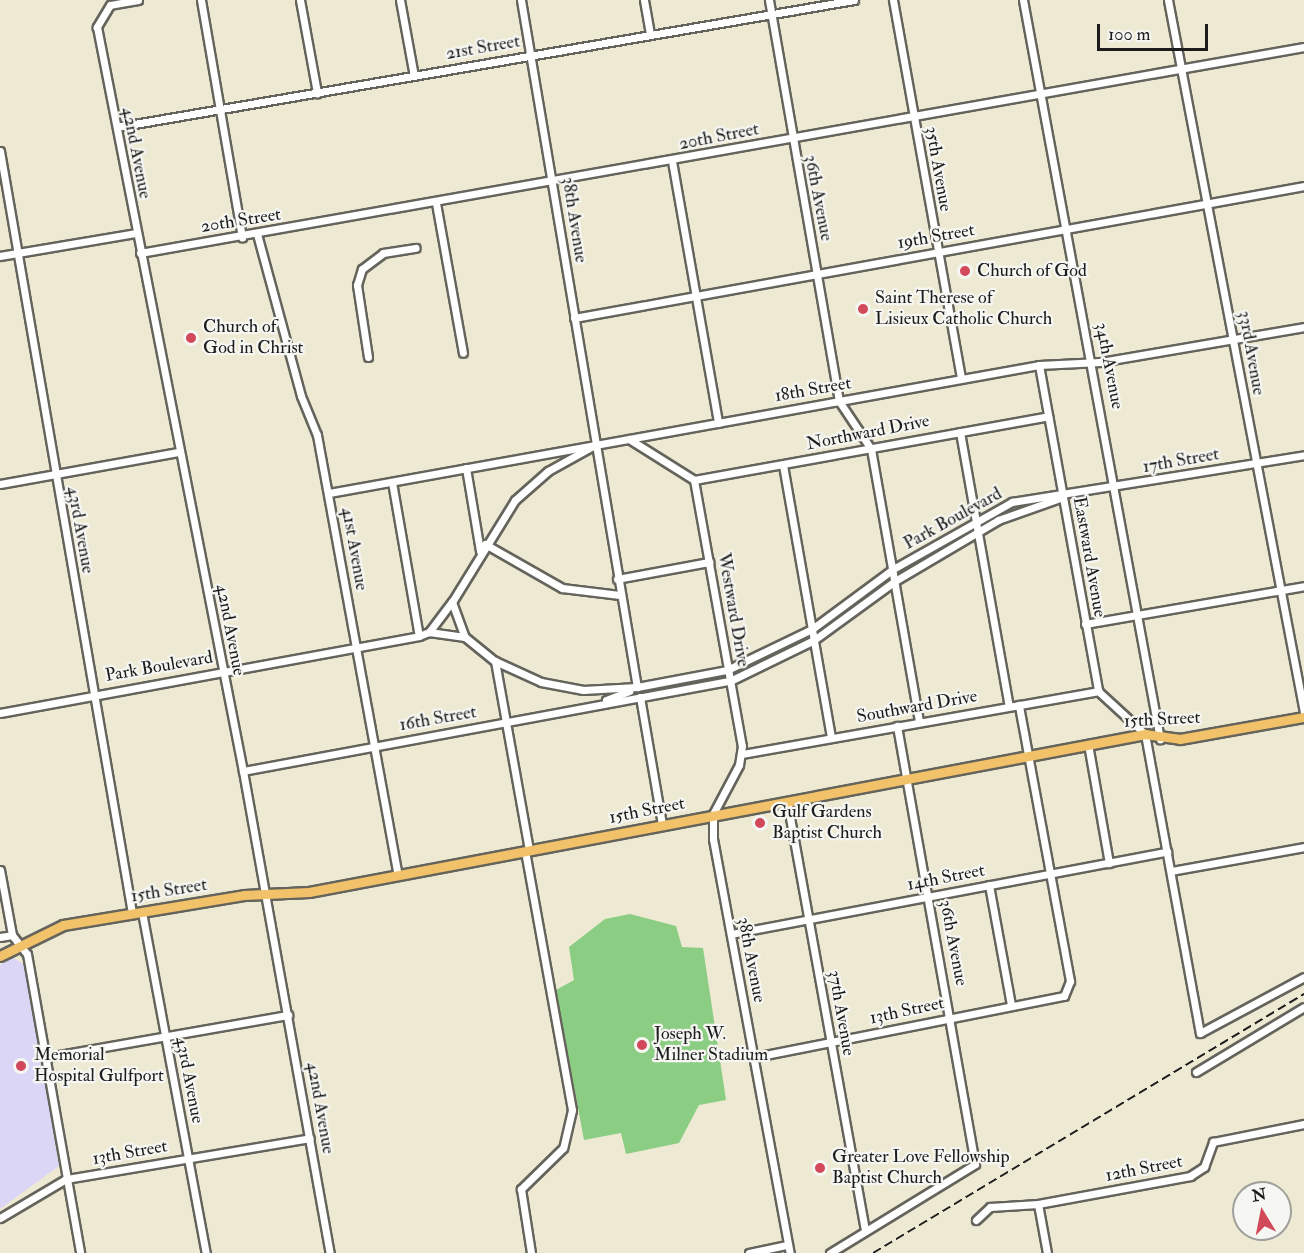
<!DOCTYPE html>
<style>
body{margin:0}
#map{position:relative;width:1304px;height:1253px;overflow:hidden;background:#ede9d2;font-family:"IM FELL Double Pica",serif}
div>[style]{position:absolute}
.built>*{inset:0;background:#dcd6f6}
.green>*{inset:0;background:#8ccd84}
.roads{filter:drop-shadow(2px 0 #65645c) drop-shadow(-2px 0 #65645c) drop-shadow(0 2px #65645c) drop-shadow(0 -2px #65645c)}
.minor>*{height:7px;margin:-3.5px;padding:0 3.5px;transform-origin:3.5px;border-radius:3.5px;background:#fff}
.major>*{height:9px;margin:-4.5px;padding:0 4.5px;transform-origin:4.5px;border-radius:4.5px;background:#f2c26a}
.rail>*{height:2px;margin-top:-1px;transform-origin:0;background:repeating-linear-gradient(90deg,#1c1c1c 0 9px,transparent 0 13.5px)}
.dots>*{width:16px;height:16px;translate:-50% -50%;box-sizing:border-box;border:3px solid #f6f6f2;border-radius:50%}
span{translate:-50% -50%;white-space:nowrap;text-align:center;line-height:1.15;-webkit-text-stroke:4.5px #f6f6f2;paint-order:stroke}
.street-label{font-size:18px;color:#1c1c1c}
.poi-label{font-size:18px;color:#1c1c1c}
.left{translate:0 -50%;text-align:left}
.north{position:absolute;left:1232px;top:1181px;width:60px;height:60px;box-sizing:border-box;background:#f6f6f2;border:2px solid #9f9f9c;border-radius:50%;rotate:350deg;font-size:16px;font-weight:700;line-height:24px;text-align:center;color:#1c1c1c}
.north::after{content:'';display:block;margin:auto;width:21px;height:27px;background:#d1495b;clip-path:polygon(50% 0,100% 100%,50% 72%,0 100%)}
.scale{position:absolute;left:1097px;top:24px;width:111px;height:27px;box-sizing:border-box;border:3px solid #1c1c1c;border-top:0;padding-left:8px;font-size:18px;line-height:21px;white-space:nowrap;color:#1c1c1c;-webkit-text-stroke:4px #f6f6f2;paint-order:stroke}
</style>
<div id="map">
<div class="built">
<i style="clip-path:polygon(12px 957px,25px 965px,59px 1166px,0 1209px,0 965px)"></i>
</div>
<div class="green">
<i style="clip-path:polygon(630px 914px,676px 926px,682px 947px,703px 948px,726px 1100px,699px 1105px,679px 1143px,626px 1154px,621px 1133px,584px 1140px,556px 990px,574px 980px,569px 947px,605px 919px)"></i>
</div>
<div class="roads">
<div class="minor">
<i style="left:138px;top:0;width:28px;rotate:170deg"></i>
<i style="left:110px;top:5px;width:26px;rotate:121deg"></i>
<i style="left:97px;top:27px;width:758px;rotate:78.9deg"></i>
<i style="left:243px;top:771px;width:490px;rotate:79.8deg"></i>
<i style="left:201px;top:0;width:241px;rotate:80.2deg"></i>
<i style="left:300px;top:0;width:95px;rotate:79.6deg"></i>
<i style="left:400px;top:0;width:77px;rotate:79.6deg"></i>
<i style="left:521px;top:0;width:697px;rotate:80.42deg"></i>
<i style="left:644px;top:0;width:35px;rotate:80deg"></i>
<i style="left:769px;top:0;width:407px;rotate:80.1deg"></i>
<i style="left:839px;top:401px;width:58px;rotate:56.3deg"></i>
<i style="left:871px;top:449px;width:277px;rotate:80deg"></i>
<i style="left:893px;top:0;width:385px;rotate:79.8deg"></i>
<i style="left:1023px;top:0;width:752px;rotate:79.5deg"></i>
<i style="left:1168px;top:0;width:725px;rotate:79.19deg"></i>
<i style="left:117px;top:127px;width:748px;rotate:-9.78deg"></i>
<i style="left:0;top:151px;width:773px;rotate:80.17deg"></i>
<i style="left:672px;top:161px;width:266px;rotate:80deg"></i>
<i style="left:436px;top:203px;width:152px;rotate:79.8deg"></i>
<i style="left:257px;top:234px;width:168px;rotate:74.8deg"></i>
<i style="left:301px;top:396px;width:42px;rotate:67.7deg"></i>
<i style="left:317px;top:435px;width:447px;rotate:79.6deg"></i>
<i style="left:140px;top:253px;width:1182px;rotate:-10.04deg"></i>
<i style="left:0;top:256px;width:138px;rotate:-9.6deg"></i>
<i style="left:574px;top:318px;width:742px;rotate:-10.25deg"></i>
<i style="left:368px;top:357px;width:73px;rotate:-98.7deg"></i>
<i style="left:357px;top:285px;width:17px;rotate:-73deg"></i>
<i style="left:362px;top:269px;width:26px;rotate:-37deg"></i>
<i style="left:383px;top:253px;width:33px;rotate:-9deg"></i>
<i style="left:1039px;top:365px;width:331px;rotate:79.7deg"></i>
<i style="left:1098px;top:691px;width:64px;rotate:42.5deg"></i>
<i style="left:1145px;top:734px;width:304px;rotate:79.6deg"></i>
<i style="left:1200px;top:1033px;width:118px;rotate:-28.3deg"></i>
<i style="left:960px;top:432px;width:278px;rotate:79.9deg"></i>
<i style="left:629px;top:439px;width:77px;rotate:32.2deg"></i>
<i style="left:694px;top:480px;width:270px;rotate:79.8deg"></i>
<i style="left:742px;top:746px;width:19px;rotate:99deg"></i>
<i style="left:739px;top:765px;width:55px;rotate:118deg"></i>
<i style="left:713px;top:814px;width:25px;rotate:90deg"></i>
<i style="left:713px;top:839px;width:421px;rotate:79.5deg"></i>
<i style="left:593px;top:446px;width:51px;rotate:150.9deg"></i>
<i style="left:548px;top:471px;width:44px;rotate:138.7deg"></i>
<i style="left:515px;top:500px;width:120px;rotate:121.7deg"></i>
<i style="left:452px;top:602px;width:37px;rotate:70deg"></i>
<i style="left:465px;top:637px;width:38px;rotate:39deg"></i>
<i style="left:495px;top:661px;width:51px;rotate:24.5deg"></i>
<i style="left:541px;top:682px;width:43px;rotate:10.8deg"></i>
<i style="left:583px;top:690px;width:54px;rotate:-3.2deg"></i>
<i style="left:637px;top:687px;width:92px;rotate:-10.7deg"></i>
<i style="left:727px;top:670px;width:94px;rotate:-25.8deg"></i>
<i style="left:812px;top:629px;width:101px;rotate:-36.5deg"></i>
<i style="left:893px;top:569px;width:137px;rotate:-29.4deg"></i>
<i style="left:1012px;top:502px;width:296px;rotate:-9.1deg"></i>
<i style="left:783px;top:465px;width:277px;rotate:80deg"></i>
<i style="left:466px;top:468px;width:84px;rotate:80.4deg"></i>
<i style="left:694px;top:480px;width:360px;rotate:-10.2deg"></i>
<i style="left:392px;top:482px;width:156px;rotate:80.1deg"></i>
<i style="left:0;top:484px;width:181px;rotate:-10.2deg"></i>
<i style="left:329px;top:493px;width:721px;rotate:-10.22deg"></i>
<i style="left:1039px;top:365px;width:61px;rotate:-2.8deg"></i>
<i style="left:1100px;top:362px;width:207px;rotate:-9.7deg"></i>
<i style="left:485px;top:544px;width:89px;rotate:29.7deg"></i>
<i style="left:562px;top:588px;width:58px;rotate:6.9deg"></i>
<i style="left:617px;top:579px;width:94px;rotate:-10.5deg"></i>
<i style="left:1085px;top:624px;width:222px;rotate:-9.8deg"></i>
<i style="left:429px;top:632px;width:36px;rotate:8deg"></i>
<i style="left:495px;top:661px;width:192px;rotate:79.8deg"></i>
<i style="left:640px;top:697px;width:130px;rotate:80.2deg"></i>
<i style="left:606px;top:700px;width:25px;rotate:-21deg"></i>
<i style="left:0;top:713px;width:426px;rotate:-10.4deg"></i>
<i style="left:419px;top:636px;width:11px;rotate:-22deg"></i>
<i style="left:429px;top:632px;width:38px;rotate:-53deg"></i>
<i style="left:1088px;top:744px;width:121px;rotate:80deg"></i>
<i style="left:742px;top:754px;width:362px;rotate:-10deg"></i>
<i style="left:243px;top:771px;width:495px;rotate:-10.5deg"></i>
<i style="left:730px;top:681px;width:93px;rotate:-26deg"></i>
<i style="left:814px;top:640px;width:100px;rotate:-36.1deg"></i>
<i style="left:895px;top:581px;width:120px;rotate:-30.6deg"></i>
<i style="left:998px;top:520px;width:69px;rotate:-19.5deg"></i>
<i style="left:787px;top:801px;width:437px;rotate:79.7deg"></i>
<i style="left:525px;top:851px;width:263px;rotate:79.7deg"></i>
<i style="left:572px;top:1110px;width:39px;rotate:103deg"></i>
<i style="left:563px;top:1148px;width:59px;rotate:135.7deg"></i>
<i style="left:521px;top:1189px;width:65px;rotate:81.1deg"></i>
<i style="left:0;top:870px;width:66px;rotate:79.5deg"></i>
<i style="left:1171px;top:871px;width:135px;rotate:-10.2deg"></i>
<i style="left:989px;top:885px;width:122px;rotate:79.6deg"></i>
<i style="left:142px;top:912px;width:347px;rotate:79.4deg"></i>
<i style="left:731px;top:934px;width:444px;rotate:-10.7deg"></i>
<i style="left:0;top:937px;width:12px;rotate:-9deg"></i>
<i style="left:12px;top:935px;width:24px;rotate:52deg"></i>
<i style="left:27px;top:954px;width:304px;rotate:79.9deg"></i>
<i style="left:47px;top:1057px;width:245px;rotate:-9.9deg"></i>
<i style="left:755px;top:1057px;width:315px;rotate:-11.2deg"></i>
<i style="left:1064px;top:996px;width:16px;rotate:-68deg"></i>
<i style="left:1070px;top:981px;width:281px;rotate:-100.5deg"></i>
<i style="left:1196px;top:1072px;width:126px;rotate:-31deg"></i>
<i style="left:1038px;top:1204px;width:50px;rotate:79.6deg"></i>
<i style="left:0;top:1218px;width:77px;rotate:-30.6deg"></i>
<i style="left:66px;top:1179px;width:247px;rotate:-9.5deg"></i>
<i style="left:976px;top:1220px;width:19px;rotate:-43deg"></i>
<i style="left:990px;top:1207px;width:48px;rotate:-3.6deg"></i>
<i style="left:1038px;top:1204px;width:155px;rotate:-10.4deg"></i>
<i style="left:1190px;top:1176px;width:17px;rotate:-33deg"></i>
<i style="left:1204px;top:1167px;width:27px;rotate:-70deg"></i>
<i style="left:1213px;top:1142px;width:93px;rotate:-11.2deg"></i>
<i style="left:749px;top:1253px;width:40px;rotate:-12deg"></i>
<i style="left:830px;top:1253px;width:170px;rotate:-31.5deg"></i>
<i style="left:975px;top:1164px;width:445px;rotate:-100.1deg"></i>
</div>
<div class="major">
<i style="left:0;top:956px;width:70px;rotate:-26.2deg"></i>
<i style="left:63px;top:925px;width:183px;rotate:-9.4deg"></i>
<i style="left:244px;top:895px;width:65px;rotate:-2.6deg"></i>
<i style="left:309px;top:892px;width:851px;rotate:-10.7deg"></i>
<i style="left:1145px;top:734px;width:35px;rotate:8deg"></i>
<i style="left:1180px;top:739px;width:126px;rotate:-10.1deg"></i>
</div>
</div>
<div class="rail">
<i style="left:873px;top:1253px;width:503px;rotate:-31deg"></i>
</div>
<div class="dots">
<i style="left:965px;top:271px;background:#d1495b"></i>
<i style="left:863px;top:309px;background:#d1495b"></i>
<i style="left:191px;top:338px;background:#d1495b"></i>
<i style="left:760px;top:823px;background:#d1495b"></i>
<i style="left:642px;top:1045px;background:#d1495b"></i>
<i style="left:21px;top:1066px;background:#d1495b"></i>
<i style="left:820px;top:1168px;background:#d1495b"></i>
</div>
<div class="street-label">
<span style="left:483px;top:48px;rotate:-10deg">21st Street</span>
<span style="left:719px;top:137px;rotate:-11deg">20th Street</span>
<span style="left:136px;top:153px;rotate:79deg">42nd Avenue</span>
<span style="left:938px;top:169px;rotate:80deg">35th Avenue</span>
<span style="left:818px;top:198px;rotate:79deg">36th Avenue</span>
<span style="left:574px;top:220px;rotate:81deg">38th Avenue</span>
<span style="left:241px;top:221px;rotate:-9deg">20th Street</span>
<span style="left:936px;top:237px;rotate:-10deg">19th Street</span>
<span style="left:1251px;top:353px;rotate:80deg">33rd Avenue</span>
<span style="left:1109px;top:366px;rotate:79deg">34th Avenue</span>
<span style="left:813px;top:390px;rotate:-10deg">18th Street</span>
<span style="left:868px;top:433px;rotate:-11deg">Northward Drive</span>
<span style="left:1181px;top:461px;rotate:-10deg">17th Street</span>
<span style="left:953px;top:519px;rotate:-29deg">Park Boulevard</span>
<span style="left:80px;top:530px;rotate:80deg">43rd Avenue</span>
<span style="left:354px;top:549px;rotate:80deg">41st Avenue</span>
<span style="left:1089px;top:557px;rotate:80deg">Eastward Avenue</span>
<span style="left:733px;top:610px;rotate:80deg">Westward Drive</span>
<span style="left:230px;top:630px;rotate:79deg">42nd Avenue</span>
<span style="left:159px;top:667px;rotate:-10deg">Park Boulevard</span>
<span style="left:917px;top:707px;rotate:-10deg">Southward Drive</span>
<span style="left:438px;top:719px;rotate:-10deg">16th Street</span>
<span style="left:1162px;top:720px;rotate:-3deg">15th Street</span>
<span style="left:647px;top:811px;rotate:-11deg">15th Street</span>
<span style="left:946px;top:878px;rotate:-11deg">14th Street</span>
<span style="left:169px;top:891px;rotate:-9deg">15th Street</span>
<span style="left:953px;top:943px;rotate:79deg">36th Avenue</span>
<span style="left:751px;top:960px;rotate:79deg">38th Avenue</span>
<span style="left:907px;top:1011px;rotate:-12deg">13th Street</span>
<span style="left:841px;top:1013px;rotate:80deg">37th Avenue</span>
<span style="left:189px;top:1080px;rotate:79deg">43rd Avenue</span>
<span style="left:320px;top:1108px;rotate:80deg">42nd Avenue</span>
<span style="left:130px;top:1153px;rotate:-10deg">13th Street</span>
<span style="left:1144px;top:1169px;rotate:-11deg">12th Street</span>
</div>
<div class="poi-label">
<span class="left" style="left:977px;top:271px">Church of God</span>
<span class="left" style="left:875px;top:309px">Saint Therese of<br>Lisieux Catholic Church</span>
<span class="left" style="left:203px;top:338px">Church of<br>God in Christ</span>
<span class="left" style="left:772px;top:823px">Gulf Gardens<br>Baptist Church</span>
<span class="left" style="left:654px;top:1045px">Joseph W.<br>Milner Stadium</span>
<span class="left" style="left:34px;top:1066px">Memorial<br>Hospital Gulfport</span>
<span class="left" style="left:832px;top:1168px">Greater Love Fellowship<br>Baptist Church</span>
</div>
<div class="north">N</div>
<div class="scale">100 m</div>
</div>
